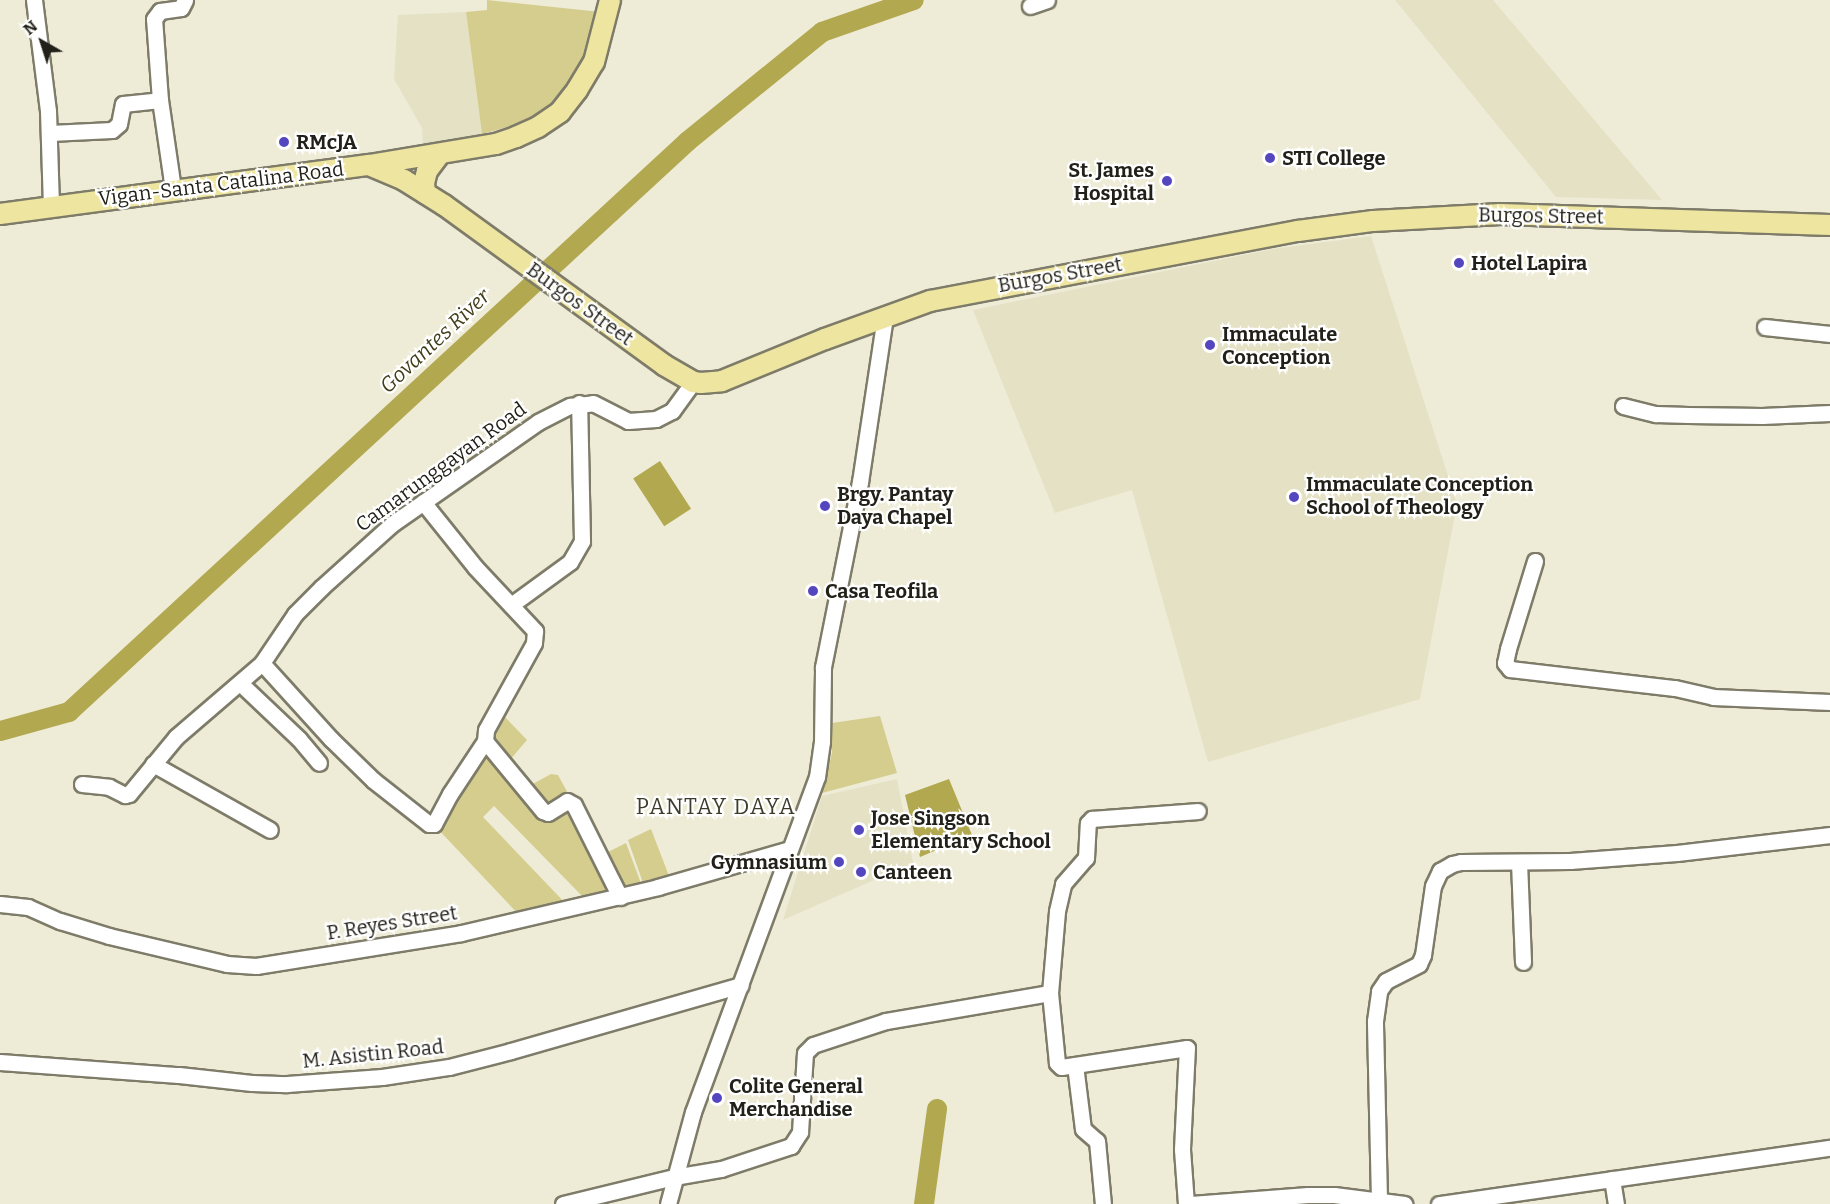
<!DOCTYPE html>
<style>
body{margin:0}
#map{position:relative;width:1830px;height:1204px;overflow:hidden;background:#eeecd7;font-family:Bitter,serif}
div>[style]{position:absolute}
.built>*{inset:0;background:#e4e1c5}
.green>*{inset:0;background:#d5cd8e}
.water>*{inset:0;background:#b2a850;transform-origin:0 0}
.river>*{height:20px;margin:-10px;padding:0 10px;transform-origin:10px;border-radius:10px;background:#b2a850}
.roads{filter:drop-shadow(2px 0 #7e7c69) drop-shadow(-2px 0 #7e7c69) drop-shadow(0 2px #7e7c69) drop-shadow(0 -2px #7e7c69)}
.minor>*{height:15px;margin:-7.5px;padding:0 7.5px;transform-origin:7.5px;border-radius:7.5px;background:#fff}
.major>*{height:20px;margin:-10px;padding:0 10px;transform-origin:10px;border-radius:10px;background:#eee5a0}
.dots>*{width:16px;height:16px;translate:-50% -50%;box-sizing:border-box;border:3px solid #fff;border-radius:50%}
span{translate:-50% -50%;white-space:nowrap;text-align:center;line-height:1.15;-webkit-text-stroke:4.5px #fff;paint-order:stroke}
.poi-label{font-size:20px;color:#222119;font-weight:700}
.left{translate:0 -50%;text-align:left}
.right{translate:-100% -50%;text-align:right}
.street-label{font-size:20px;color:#222119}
.water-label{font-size:21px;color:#423d18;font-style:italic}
.quarter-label{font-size:22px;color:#3e3d2c;letter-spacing:1.5px}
.north{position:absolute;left:12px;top:12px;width:60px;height:60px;-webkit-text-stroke:4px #fff;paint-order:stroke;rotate:321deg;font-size:16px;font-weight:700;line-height:24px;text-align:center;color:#222119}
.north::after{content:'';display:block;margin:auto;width:21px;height:27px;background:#222119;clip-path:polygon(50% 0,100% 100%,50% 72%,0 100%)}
</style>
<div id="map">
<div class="built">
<i style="clip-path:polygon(1395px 0,1493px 0,1662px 200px,1556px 197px)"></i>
<i style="clip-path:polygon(466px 12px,482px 134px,423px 147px,422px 128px,394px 79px,398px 15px)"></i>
<i style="clip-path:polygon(1371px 236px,1457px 504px,1420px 699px,1208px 762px,1132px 490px,1055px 513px,973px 310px,1273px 249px)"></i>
<i style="clip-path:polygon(897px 779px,913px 863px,783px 920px,822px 796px)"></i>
</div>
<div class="green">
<i style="clip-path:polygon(487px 0,601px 12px,590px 54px,562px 99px,526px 122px,482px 134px,466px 12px,487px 10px)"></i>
<i style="clip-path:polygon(502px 714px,527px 740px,509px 761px,489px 739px)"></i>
<i style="clip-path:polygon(880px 716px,897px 773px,822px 793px,832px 753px,832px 723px)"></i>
<i style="clip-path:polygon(486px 750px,546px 819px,569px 808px,612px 894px,587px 901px,494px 806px,483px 817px,568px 906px,522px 918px,435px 826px)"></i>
<i style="clip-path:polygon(551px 774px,558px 775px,570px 797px,545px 803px,531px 785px)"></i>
<i style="clip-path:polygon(651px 829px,669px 876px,643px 883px,628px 840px)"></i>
<i style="clip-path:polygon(626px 843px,642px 886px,626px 888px,620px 885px,604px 854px)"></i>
</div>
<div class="water">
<i style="left:660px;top:461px;width:57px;height:32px;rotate:57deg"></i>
<i style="clip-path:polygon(949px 779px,972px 835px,920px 857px,905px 795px)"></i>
</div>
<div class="river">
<i style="left:0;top:731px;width:72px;rotate:-15.4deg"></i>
<i style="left:69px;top:712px;width:842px;rotate:-42.69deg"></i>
<i style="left:688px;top:141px;width:173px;rotate:-39.1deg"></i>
<i style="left:822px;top:32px;width:97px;rotate:-19.2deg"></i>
<i style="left:924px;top:1204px;width:96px;rotate:-82.2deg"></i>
</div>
<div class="roads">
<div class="minor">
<i style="left:34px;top:0;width:112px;rotate:82.8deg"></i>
<i style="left:48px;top:111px;width:96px;rotate:88.2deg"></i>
<i style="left:1030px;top:6px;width:18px;rotate:-19deg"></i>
<i style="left:50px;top:133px;width:62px;rotate:-2.8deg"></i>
<i style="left:112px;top:130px;width:9px;rotate:-41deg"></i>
<i style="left:119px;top:124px;width:20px;rotate:-79deg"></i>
<i style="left:123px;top:104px;width:37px;rotate:-6deg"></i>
<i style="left:173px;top:189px;width:90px;rotate:-98.3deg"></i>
<i style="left:160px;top:100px;width:81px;rotate:-94.2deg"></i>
<i style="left:154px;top:19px;width:10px;rotate:-53deg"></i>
<i style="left:160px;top:11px;width:21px;rotate:-8deg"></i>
<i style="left:181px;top:8px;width:9px;rotate:-63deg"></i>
<i style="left:1765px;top:327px;width:65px;rotate:6.1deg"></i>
<i style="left:1623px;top:406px;width:34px;rotate:14deg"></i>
<i style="left:1656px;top:414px;width:32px;rotate:2deg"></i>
<i style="left:1688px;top:415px;width:74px;rotate:0.8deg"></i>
<i style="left:1762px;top:416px;width:68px;rotate:-2.5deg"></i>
<i style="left:423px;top:502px;width:83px;rotate:51.3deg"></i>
<i style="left:475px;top:567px;width:88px;rotate:46.8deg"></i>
<i style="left:535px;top:631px;width:12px;rotate:95deg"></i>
<i style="left:534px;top:643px;width:99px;rotate:118.9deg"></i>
<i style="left:486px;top:730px;width:11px;rotate:95deg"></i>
<i style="left:485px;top:741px;width:91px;rotate:50.4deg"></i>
<i style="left:543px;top:811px;width:5px;rotate:22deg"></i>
<i style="left:548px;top:813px;width:22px;rotate:-32deg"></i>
<i style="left:567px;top:801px;width:8px;rotate:30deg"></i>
<i style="left:574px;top:805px;width:103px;rotate:63.4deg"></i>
<i style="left:1535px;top:561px;width:92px;rotate:107.1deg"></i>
<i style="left:1508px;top:649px;width:14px;rotate:102deg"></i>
<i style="left:1505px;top:663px;width:8px;rotate:50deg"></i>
<i style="left:1510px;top:669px;width:166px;rotate:6.6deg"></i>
<i style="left:1675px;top:688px;width:39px;rotate:13deg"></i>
<i style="left:1713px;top:697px;width:117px;rotate:2.4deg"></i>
<i style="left:511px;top:605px;width:73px;rotate:-36.1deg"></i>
<i style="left:570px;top:562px;width:24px;rotate:-60deg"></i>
<i style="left:582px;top:541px;width:138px;rotate:-91.2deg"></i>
<i style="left:262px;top:663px;width:103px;rotate:47.8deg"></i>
<i style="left:331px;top:739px;width:59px;rotate:44.3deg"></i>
<i style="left:373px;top:780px;width:71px;rotate:38.2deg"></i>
<i style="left:429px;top:824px;width:5px"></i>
<i style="left:434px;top:824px;width:34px;rotate:-62deg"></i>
<i style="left:450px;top:794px;width:64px;rotate:-56.6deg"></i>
<i style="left:240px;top:683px;width:81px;rotate:43.5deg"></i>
<i style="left:299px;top:739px;width:31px;rotate:50deg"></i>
<i style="left:153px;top:764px;width:134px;rotate:29.4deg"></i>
<i style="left:82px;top:784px;width:27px;rotate:6deg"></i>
<i style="left:109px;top:787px;width:18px;rotate:27deg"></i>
<i style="left:125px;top:795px;width:4px;rotate:-14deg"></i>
<i style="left:129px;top:794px;width:74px;rotate:-50.5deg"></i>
<i style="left:176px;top:737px;width:113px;rotate:-40.7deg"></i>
<i style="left:262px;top:663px;width:59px;rotate:-56deg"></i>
<i style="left:295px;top:614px;width:38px;rotate:-45deg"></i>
<i style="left:322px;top:587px;width:94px;rotate:-42deg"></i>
<i style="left:392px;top:524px;width:178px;rotate:-34.9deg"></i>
<i style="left:538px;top:422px;width:36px;rotate:-27deg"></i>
<i style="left:570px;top:406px;width:23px;rotate:-7deg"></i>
<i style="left:593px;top:403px;width:39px;rotate:27deg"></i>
<i style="left:628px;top:421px;width:28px;rotate:-4deg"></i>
<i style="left:656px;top:419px;width:18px;rotate:-27deg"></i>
<i style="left:672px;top:411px;width:36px;rotate:-54deg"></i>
<i style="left:1519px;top:862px;width:100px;rotate:87.7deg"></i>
<i style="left:0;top:904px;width:28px;rotate:6deg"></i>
<i style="left:28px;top:907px;width:35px;rotate:24deg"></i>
<i style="left:60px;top:921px;width:51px;rotate:17deg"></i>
<i style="left:109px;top:936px;width:121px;rotate:13.3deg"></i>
<i style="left:227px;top:964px;width:29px;rotate:4deg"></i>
<i style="left:256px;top:966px;width:208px;rotate:-9.1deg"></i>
<i style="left:461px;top:933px;width:202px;rotate:-13.1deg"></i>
<i style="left:658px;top:887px;width:137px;rotate:-16.1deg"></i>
<i style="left:0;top:1062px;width:179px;rotate:4.2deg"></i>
<i style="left:179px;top:1075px;width:73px;rotate:6.3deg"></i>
<i style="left:252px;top:1083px;width:35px;rotate:2deg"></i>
<i style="left:287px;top:1084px;width:95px;rotate:-4.2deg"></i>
<i style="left:382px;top:1077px;width:68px;rotate:-8.5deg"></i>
<i style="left:449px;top:1067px;width:64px;rotate:-14.5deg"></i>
<i style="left:511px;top:1051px;width:239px;rotate:-16deg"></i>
<i style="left:1075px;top:1065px;width:64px;rotate:82.9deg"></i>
<i style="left:1083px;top:1129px;width:18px;rotate:41deg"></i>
<i style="left:1097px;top:1141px;width:63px;rotate:84.6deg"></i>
<i style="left:1612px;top:1179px;width:25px;rotate:81deg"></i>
<i style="left:1379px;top:1200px;width:179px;rotate:-91.3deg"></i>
<i style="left:1375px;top:1021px;width:30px;rotate:-82deg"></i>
<i style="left:1379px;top:991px;width:12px;rotate:-55deg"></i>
<i style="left:1386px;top:981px;width:37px;rotate:-27deg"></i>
<i style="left:1419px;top:964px;width:10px;rotate:-66deg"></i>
<i style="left:1423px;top:955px;width:70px;rotate:-81.8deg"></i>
<i style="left:1433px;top:886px;width:17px;rotate:-65deg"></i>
<i style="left:1440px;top:871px;width:14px;rotate:-30deg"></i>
<i style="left:1452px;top:864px;width:9px;rotate:-13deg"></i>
<i style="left:1461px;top:862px;width:109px;rotate:-0.5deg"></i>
<i style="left:1570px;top:861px;width:107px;rotate:-4.3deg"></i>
<i style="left:1677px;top:853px;width:154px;rotate:-6.7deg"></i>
<i style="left:563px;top:1204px;width:114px;rotate:-13.7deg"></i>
<i style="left:674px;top:1177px;width:48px;rotate:-9.7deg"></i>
<i style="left:721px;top:1169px;width:74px;rotate:-18.2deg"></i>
<i style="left:791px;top:1146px;width:17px;rotate:-57deg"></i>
<i style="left:800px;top:1132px;width:79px;rotate:-86.4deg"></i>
<i style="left:805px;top:1053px;width:11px;rotate:-45deg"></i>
<i style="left:813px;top:1045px;width:77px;rotate:-18.2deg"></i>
<i style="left:886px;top:1021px;width:166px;rotate:-9.7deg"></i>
<i style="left:668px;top:1204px;width:95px;rotate:-74.8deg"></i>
<i style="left:693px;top:1112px;width:357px;rotate:-69.7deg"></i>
<i style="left:817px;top:777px;width:35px;rotate:-82deg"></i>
<i style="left:822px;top:742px;width:75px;rotate:-89.2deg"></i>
<i style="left:823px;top:667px;width:189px;rotate:-78.7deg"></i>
<i style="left:860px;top:482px;width:168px;rotate:-81.4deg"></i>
<i style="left:1186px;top:1204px;width:55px;rotate:-94.2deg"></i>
<i style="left:1182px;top:1149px;width:101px;rotate:-87.2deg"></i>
<i style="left:1187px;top:1048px;width:127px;rotate:171.4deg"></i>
<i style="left:1061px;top:1067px;width:6px;rotate:-135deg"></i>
<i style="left:1057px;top:1063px;width:70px;rotate:-95.7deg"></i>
<i style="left:1050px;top:993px;width:82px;rotate:-85.1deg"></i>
<i style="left:1057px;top:911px;width:28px;rotate:-77deg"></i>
<i style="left:1063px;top:884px;width:35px;rotate:-49deg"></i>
<i style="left:1086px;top:858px;width:35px;rotate:-87deg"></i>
<i style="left:1088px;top:823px;width:6px;rotate:-45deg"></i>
<i style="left:1092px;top:819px;width:106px;rotate:-4.3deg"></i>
<i style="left:1191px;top:1204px;width:117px;rotate:-4.4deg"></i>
<i style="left:1308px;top:1195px;width:26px"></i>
<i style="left:1334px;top:1195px;width:71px;rotate:7.3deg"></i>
<i style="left:1439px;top:1204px;width:395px;rotate:-8.2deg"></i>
</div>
<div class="major">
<i style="left:369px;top:165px;width:38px;rotate:23deg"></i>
<i style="left:404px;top:180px;width:47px;rotate:32deg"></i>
<i style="left:444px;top:205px;width:272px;rotate:36deg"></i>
<i style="left:664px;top:365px;width:34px;rotate:30deg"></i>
<i style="left:693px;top:382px;width:8px;rotate:7deg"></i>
<i style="left:701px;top:383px;width:21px;rotate:-5deg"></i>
<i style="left:722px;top:381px;width:111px;rotate:-22.2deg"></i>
<i style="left:825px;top:339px;width:112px;rotate:-19.9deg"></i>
<i style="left:930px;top:301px;width:375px;rotate:-10.8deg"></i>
<i style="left:1298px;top:231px;width:76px;rotate:-7.6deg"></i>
<i style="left:1373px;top:221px;width:128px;rotate:-3.1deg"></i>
<i style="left:1501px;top:214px;width:329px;rotate:1.9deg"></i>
<i style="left:425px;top:193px;width:10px;rotate:-96deg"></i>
<i style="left:424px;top:183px;width:12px;rotate:-76deg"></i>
<i style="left:427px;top:171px;width:21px;rotate:-53deg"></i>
<i style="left:0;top:214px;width:372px;rotate:-7.6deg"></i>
<i style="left:369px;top:165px;width:129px;rotate:-9.4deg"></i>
<i style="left:496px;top:144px;width:21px;rotate:-19deg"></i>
<i style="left:516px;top:137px;width:24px;rotate:-24deg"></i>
<i style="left:538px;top:127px;width:27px;rotate:-34deg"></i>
<i style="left:560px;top:112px;width:28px;rotate:-52deg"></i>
<i style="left:577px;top:90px;width:33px;rotate:-59deg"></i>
<i style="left:594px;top:62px;width:64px;rotate:-75.5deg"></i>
</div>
</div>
<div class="dots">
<i style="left:284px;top:142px;background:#5446be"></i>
<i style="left:1270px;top:158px;background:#5446be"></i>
<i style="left:1167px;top:181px;background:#5446be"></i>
<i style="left:1459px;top:263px;background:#5446be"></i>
<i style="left:1210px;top:345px;background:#5446be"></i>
<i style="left:1294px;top:497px;background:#5446be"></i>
<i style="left:825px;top:506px;background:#5446be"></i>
<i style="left:813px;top:591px;background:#5446be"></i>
<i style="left:859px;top:830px;background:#5446be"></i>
<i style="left:839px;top:862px;background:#5446be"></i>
<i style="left:861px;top:872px;background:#5446be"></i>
<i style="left:717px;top:1098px;background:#5446be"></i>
</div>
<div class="poi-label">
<span class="left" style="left:296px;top:142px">RMcJA</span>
<span class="left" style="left:1282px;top:158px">STI College</span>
<span class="right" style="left:1154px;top:182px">St. James<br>Hospital</span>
<span class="left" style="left:1471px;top:263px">Hotel Lapira</span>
<span class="left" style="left:1222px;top:346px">Immaculate<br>Conception</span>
<span class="left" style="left:1306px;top:496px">Immaculate Conception<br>School of Theology</span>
<span class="left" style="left:837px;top:506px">Brgy. Pantay<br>Daya Chapel</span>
<span class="left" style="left:825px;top:591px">Casa Teofila</span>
<span class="left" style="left:871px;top:830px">Jose Singson<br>Elementary School</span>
<span class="right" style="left:827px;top:862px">Gymnasium</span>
<span class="left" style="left:873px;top:872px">Canteen</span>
<span class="left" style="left:729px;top:1098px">Colite General<br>Merchandise</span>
</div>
<div class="street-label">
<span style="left:221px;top:184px;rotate:-7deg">Vigan-Santa Catalina Road</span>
<span style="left:1541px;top:216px;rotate:1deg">Burgos Street</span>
<span style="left:1060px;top:275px;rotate:-10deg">Burgos Street</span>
<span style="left:580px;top:304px;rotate:36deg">Burgos Street</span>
<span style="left:441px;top:467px;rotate:-36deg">Camarunggayan Road</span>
<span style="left:392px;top:923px;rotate:-9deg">P. Reyes Street</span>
<span style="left:373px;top:1054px;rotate:-6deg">M. Asistin Road</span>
</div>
<div class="water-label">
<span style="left:435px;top:341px;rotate:-43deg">Govantes River</span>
</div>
<div class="quarter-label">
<span style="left:716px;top:807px">PANTAY DAYA</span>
</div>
<div class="north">N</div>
</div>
